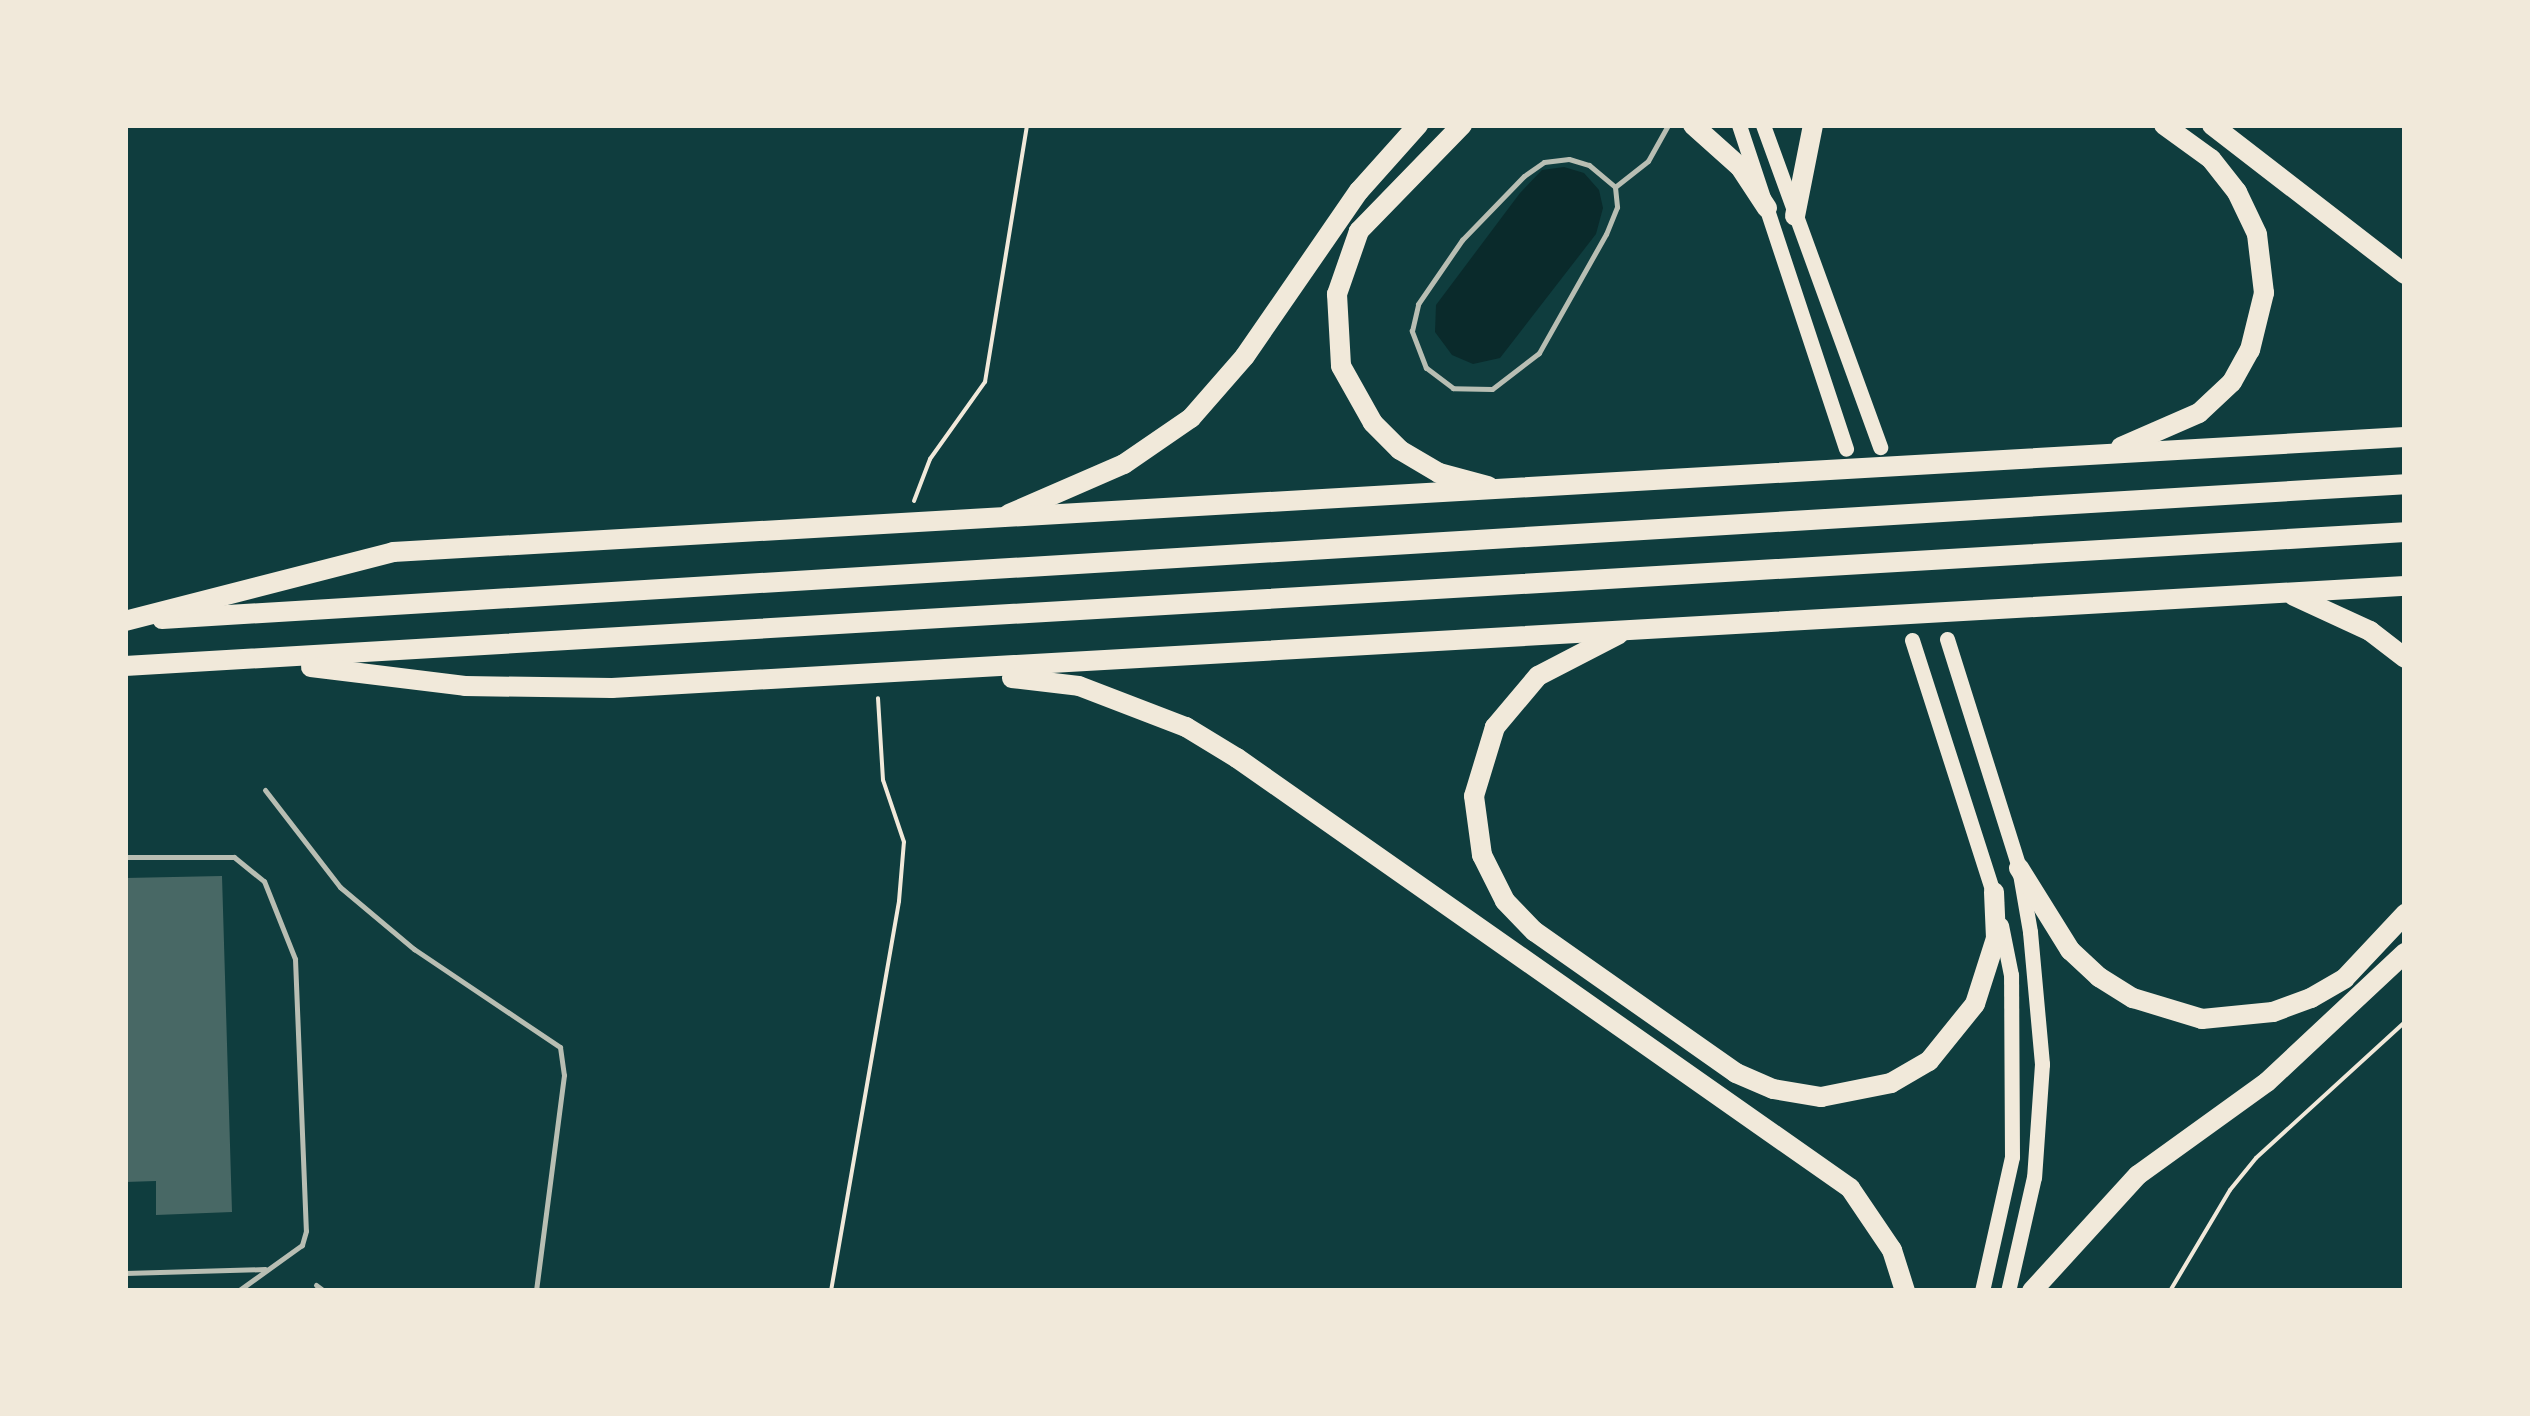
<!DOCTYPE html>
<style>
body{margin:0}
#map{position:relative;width:2530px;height:1416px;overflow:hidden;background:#0f3d3e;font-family:Commissioner,sans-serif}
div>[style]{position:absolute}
.water>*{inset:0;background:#0a2a2b}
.building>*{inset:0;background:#486865}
.path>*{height:4px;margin:-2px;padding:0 2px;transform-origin:2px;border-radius:2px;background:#f1e9da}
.service>*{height:5px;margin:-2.5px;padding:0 2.5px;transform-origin:2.5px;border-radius:2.5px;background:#b8beb3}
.secondary>*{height:15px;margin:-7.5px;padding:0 7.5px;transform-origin:7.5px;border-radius:7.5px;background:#f1e9da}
.motorway>*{height:20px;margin:-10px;padding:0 10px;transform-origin:10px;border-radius:10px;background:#f1e9da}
span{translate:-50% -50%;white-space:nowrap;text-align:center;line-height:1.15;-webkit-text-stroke:8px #f1e9da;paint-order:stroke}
.frame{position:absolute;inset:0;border:128px solid #f1e9da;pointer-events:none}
</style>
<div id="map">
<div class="water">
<i style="clip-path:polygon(1564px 167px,1584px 173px,1599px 190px,1603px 208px,1596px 234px,1500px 358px,1473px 364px,1452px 355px,1435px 332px,1436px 305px,1520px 193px,1542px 170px)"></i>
</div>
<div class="building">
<i style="clip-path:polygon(222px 876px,232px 1212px,156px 1215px,156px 1181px,125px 1182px,125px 878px)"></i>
</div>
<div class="path">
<i style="left:914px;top:501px;width:45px;rotate:-69.1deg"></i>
<i style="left:930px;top:459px;width:95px;rotate:-54.5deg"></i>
<i style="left:985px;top:382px;width:260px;rotate:-80.7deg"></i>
<i style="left:831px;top:1291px;width:396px;rotate:-80.1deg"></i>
<i style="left:899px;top:901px;width:59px;rotate:-85.2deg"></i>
<i style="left:904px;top:842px;width:65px;rotate:-108.7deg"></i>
<i style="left:883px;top:780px;width:82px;rotate:-93.5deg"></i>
<i style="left:2170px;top:1291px;width:117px;rotate:-59.3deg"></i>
<i style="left:2230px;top:1190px;width:41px;rotate:-50.9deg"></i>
<i style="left:2256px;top:1158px;width:202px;rotate:-42.4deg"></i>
</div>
<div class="service">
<i style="left:1569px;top:159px;width:21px;rotate:17deg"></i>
<i style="left:1589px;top:165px;width:34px;rotate:40deg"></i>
<i style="left:1615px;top:187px;width:20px;rotate:84deg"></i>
<i style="left:1617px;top:207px;width:29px;rotate:112deg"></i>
<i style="left:1606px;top:234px;width:137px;rotate:119.4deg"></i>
<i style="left:1539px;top:353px;width:59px;rotate:142.5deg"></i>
<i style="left:1492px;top:389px;width:39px;rotate:-179deg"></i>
<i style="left:1453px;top:388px;width:34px;rotate:-143deg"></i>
<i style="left:1426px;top:368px;width:40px;rotate:-111deg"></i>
<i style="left:1412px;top:331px;width:28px;rotate:-77deg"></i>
<i style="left:1418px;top:304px;width:78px;rotate:-55.5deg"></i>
<i style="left:1462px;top:240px;width:89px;rotate:-45.9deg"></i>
<i style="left:1524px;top:176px;width:24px;rotate:-35deg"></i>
<i style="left:1544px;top:162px;width:25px;rotate:-7deg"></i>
<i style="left:1615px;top:187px;width:42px;rotate:-38.2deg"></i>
<i style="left:1648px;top:161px;width:41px;rotate:-60.9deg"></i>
<i style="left:265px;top:790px;width:123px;rotate:52.3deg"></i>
<i style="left:340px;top:887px;width:97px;rotate:40deg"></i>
<i style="left:414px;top:949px;width:176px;rotate:33.9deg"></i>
<i style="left:560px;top:1047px;width:28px;rotate:82deg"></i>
<i style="left:564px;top:1075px;width:218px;rotate:97.4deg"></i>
<i style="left:125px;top:857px;width:109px"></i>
<i style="left:234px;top:857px;width:38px;rotate:39deg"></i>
<i style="left:264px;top:881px;width:84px;rotate:68.3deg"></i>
<i style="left:295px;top:959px;width:272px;rotate:87.7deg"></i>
<i style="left:306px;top:1231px;width:15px;rotate:106deg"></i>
<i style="left:302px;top:1245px;width:79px;rotate:144.3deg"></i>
<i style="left:125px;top:1273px;width:140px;rotate:-1.6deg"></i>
<i style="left:316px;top:1285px;width:10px;rotate:37deg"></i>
</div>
<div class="secondary">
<i style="left:1739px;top:125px;width:341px;rotate:71.7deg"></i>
<i style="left:1763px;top:125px;width:343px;rotate:70deg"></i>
<i style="left:1947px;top:639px;width:240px;rotate:72.5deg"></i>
<i style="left:2019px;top:868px;width:65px;rotate:80.2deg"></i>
<i style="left:2030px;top:932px;width:133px;rotate:84.8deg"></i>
<i style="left:2042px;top:1064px;width:113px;rotate:94deg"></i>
<i style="left:2034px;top:1177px;width:117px;rotate:102.8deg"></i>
<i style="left:1912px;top:640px;width:275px;rotate:72.2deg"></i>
<i style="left:1982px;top:1291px;width:137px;rotate:-77.4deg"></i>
<i style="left:2012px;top:1157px;width:182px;rotate:-90.3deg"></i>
<i style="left:2011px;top:975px;width:51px;rotate:-101.3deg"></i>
</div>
<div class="motorway">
<i style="left:1462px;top:125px;width:148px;rotate:134.2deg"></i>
<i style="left:1359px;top:231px;width:67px;rotate:109.2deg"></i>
<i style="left:1337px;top:294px;width:72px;rotate:86.8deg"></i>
<i style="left:1341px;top:366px;width:65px;rotate:60.7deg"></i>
<i style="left:1373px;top:423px;width:38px;rotate:45deg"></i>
<i style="left:1400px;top:450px;width:45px;rotate:30.5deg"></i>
<i style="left:1439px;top:473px;width:51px;rotate:14.9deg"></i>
<i style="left:1693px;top:125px;width:63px;rotate:41.8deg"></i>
<i style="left:1740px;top:167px;width:49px;rotate:56.6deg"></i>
<i style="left:2212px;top:125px;width:244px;rotate:37.7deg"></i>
<i style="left:1795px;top:216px;width:93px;rotate:-78.8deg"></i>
<i style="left:2121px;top:447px;width:85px;rotate:-23.6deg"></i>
<i style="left:2199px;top:413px;width:45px;rotate:-43.2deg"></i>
<i style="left:2232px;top:382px;width:37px;rotate:-61deg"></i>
<i style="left:2250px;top:350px;width:59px;rotate:-76.2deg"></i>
<i style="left:2264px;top:293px;width:59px;rotate:-96.8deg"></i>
<i style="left:2257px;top:234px;width:47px;rotate:-115.5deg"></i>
<i style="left:2237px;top:192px;width:42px;rotate:-128.2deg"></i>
<i style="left:2211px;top:159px;width:58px;rotate:-144.1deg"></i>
<i style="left:1009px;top:514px;width:125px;rotate:-23.5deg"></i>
<i style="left:1124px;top:464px;width:81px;rotate:-34.5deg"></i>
<i style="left:1191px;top:418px;width:82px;rotate:-48.9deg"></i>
<i style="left:1245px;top:356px;width:201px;rotate:-55.4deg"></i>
<i style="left:1359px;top:191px;width:89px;rotate:-48.2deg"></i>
<i style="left:2294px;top:596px;width:84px;rotate:24.7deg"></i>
<i style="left:2370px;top:631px;width:44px;rotate:37.6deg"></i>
<i style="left:162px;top:619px;width:2247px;rotate:-3.44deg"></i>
<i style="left:125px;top:621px;width:277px;rotate:-14.4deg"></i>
<i style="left:393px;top:552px;width:2015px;rotate:-3.27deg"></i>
<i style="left:1619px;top:634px;width:91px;rotate:152.6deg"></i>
<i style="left:1538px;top:676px;width:67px;rotate:130.1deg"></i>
<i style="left:1495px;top:727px;width:72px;rotate:106.9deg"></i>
<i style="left:1474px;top:796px;width:60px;rotate:82.3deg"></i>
<i style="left:1482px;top:855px;width:51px;rotate:63.4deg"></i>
<i style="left:1505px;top:901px;width:42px;rotate:46deg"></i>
<i style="left:1534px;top:931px;width:247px;rotate:35.1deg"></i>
<i style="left:1736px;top:1073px;width:40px;rotate:23.4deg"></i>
<i style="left:1773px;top:1089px;width:49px;rotate:9.5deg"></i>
<i style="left:1821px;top:1097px;width:71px;rotate:-11.3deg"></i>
<i style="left:1891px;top:1083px;width:44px;rotate:-30.1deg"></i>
<i style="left:1929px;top:1061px;width:73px;rotate:-51.1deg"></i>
<i style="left:1975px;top:1004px;width:69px;rotate:-72.3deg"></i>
<i style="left:1996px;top:938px;width:46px;rotate:-92.5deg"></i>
<i style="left:125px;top:666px;width:2284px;rotate:-3.36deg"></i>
<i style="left:311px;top:667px;width:155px;rotate:7deg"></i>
<i style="left:465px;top:686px;width:147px;rotate:0.8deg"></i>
<i style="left:612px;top:688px;width:1796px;rotate:-3.26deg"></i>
<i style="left:1012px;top:678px;width:67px;rotate:6.8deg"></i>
<i style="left:1079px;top:686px;width:115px;rotate:21deg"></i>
<i style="left:1186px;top:727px;width:60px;rotate:31.3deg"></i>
<i style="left:1237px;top:758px;width:749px;rotate:35.05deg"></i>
<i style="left:1850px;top:1188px;width:75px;rotate:55.9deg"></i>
<i style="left:1892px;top:1250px;width:43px;rotate:72.4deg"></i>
<i style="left:2019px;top:868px;width:97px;rotate:58.1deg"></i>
<i style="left:2070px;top:950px;width:40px;rotate:43deg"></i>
<i style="left:2099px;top:977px;width:40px;rotate:32deg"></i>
<i style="left:2133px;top:998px;width:72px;rotate:16.9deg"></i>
<i style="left:2202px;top:1019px;width:71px;rotate:-5.6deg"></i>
<i style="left:2273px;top:1012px;width:40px;rotate:-20.2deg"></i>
<i style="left:2311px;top:998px;width:39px;rotate:-30deg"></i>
<i style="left:2345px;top:978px;width:88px;rotate:-46.8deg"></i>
<i style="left:2032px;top:1291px;width:157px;rotate:-47.6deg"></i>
<i style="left:2138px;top:1175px;width:159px;rotate:-35.8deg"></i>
<i style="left:2267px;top:1082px;width:189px;rotate:-43.1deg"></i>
</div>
<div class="frame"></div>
</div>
